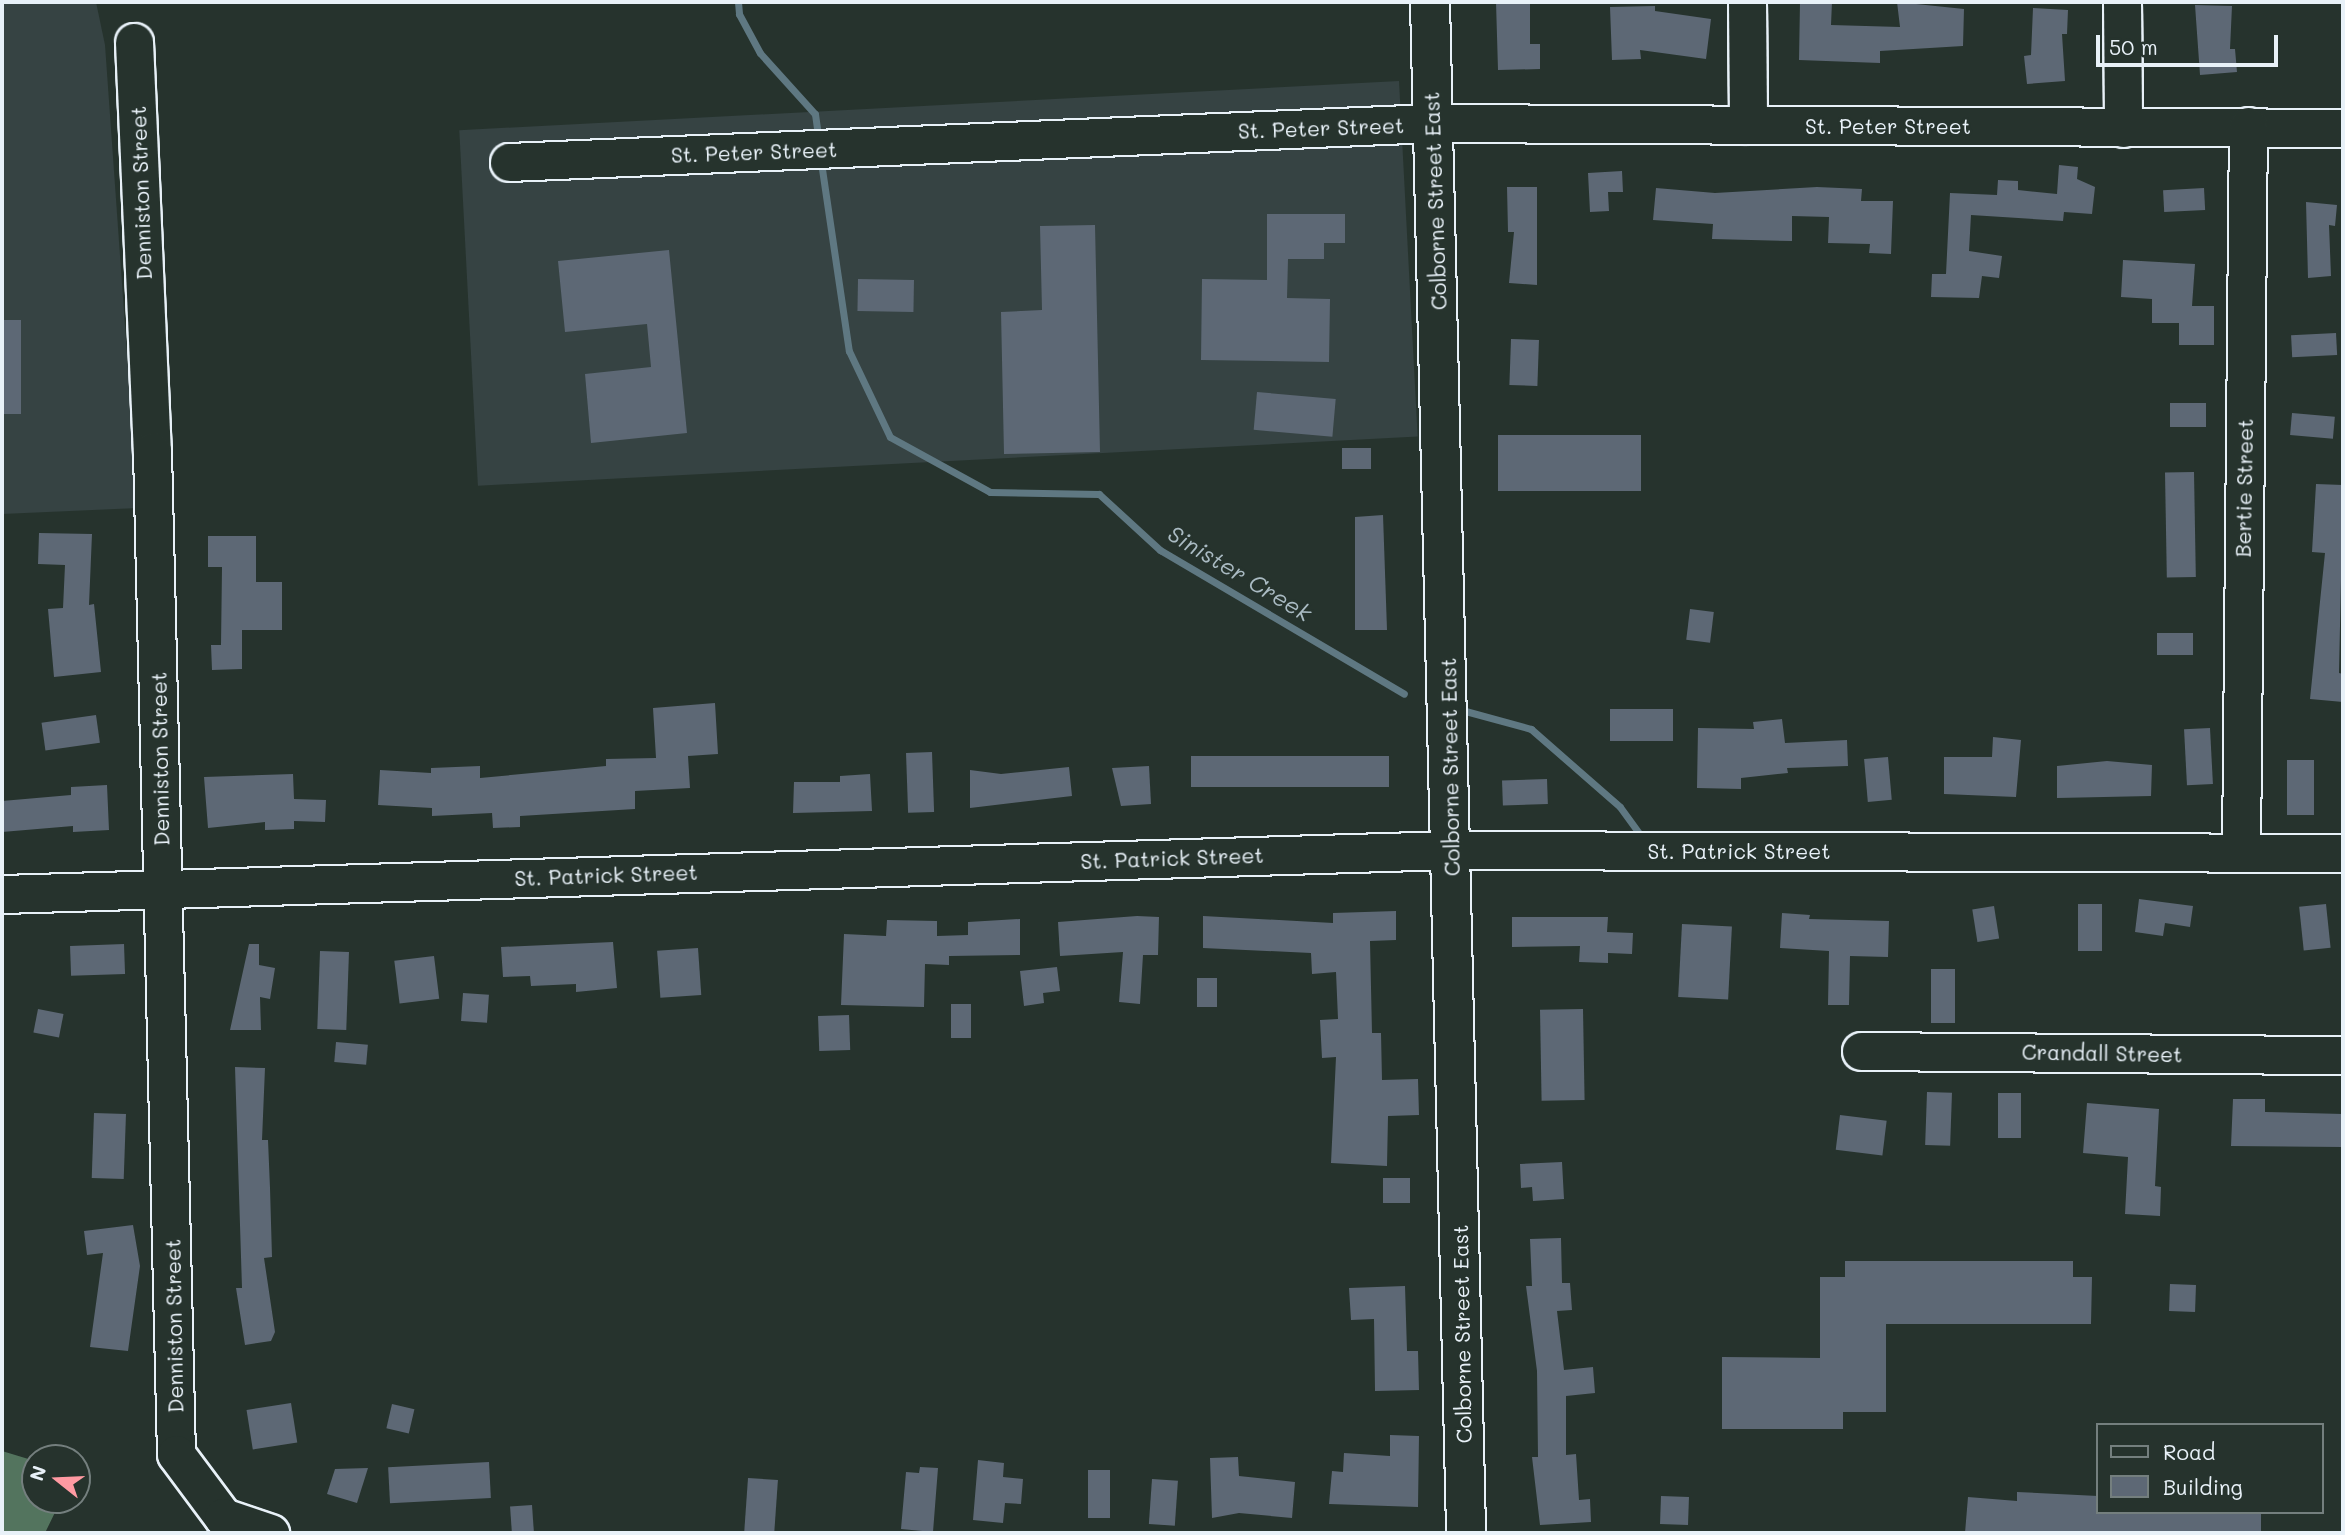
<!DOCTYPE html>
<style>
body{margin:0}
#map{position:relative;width:2345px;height:1535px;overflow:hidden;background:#26332d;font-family:Mali,sans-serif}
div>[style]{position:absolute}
.built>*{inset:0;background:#364343;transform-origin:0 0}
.green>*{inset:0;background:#53745e}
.stream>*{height:7px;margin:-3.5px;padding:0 3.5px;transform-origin:3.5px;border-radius:3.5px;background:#5f7882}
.building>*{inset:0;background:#5d6875;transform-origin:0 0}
.roads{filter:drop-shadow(2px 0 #e8f1f8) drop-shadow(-2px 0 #e8f1f8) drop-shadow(0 2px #e8f1f8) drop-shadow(0 -2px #e8f1f8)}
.minor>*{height:37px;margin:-18.5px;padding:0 18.5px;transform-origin:18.5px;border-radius:18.5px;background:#26332d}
.major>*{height:38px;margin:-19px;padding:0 19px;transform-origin:19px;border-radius:19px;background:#26332d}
span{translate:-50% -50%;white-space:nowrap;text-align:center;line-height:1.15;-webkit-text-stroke:5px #26332d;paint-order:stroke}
.street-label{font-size:21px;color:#e8f1f8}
.water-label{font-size:23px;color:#aabbc3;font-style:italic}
.frame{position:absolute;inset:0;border:4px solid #e8f1f8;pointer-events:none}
.legend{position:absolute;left:2096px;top:1423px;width:228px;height:91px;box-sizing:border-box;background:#26332d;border:2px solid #747f7e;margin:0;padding:9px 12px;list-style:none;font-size:21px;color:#e8f1f8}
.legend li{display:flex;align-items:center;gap:14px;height:35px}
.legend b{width:35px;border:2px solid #747f7e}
.north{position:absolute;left:21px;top:1444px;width:70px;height:70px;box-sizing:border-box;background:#26332d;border:2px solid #747f7e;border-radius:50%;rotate:288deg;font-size:19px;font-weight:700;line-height:28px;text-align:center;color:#e8f1f8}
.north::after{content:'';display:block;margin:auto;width:24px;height:32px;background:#ff9aa2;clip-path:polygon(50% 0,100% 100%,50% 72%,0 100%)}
.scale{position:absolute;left:2096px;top:35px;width:182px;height:32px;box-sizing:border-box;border:4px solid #e8f1f8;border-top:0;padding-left:9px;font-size:21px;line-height:24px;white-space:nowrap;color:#e8f1f8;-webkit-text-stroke:5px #26332d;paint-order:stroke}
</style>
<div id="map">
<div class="built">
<i style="clip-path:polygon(2px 2px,96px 2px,105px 45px,138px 508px,2px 514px)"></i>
<i style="left:1399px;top:81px;width:356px;height:941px;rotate:87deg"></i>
</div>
<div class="green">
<i style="clip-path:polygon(2px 1451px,35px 1461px,35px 1500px,61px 1500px,45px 1533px,2px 1533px)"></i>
</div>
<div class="stream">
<i style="left:738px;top:2px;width:12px;rotate:85deg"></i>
<i style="left:739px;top:14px;width:44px;rotate:61.7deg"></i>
<i style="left:760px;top:53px;width:82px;rotate:48deg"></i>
<i style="left:815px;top:114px;width:15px;rotate:82deg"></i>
<i style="left:822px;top:169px;width:184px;rotate:81.6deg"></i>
<i style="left:849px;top:351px;width:95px;rotate:64.5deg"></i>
<i style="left:890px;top:437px;width:114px;rotate:28.8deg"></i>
<i style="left:990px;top:492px;width:109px;rotate:1.1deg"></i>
<i style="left:1099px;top:494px;width:83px;rotate:42.6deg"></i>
<i style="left:1160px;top:550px;width:283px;rotate:30.5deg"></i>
<i style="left:1458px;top:709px;width:76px;rotate:15.3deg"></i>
<i style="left:1531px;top:729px;width:118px;rotate:41.2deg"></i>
<i style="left:1620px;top:807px;width:39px;rotate:54deg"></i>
</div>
<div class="building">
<i style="clip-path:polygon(1496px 2px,1530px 2px,1530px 44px,1540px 44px,1540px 69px,1498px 70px)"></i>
<i style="clip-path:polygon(1800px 2px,1832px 2px,1831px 25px,1900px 27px,1897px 2px,1964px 9px,1963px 46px,1880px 51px,1880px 63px,1799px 60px)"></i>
<i style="clip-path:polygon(2195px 5px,2232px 6px,2230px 49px,2235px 49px,2237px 72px,2200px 75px)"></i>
<i style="clip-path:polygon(1655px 6px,1655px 11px,1711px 19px,1706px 59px,1640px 50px,1641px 59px,1612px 60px,1610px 7px)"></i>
<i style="clip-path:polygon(2033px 8px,2068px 10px,2067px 34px,2062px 34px,2065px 81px,2027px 84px,2024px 56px,2031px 55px)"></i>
<i style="clip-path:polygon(2059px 165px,2078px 167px,2077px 179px,2095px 187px,2092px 214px,2064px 212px,2063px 221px,1971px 215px,1969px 251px,2002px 256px,1999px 278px,1982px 276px,1979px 298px,1931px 297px,1932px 274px,1946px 274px,1950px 193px,1997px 195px,1998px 180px,2018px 181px,2018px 190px,2057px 194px)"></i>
<i style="clip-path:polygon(1622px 171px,1623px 192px,1608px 192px,1609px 211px,1590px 212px,1588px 173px)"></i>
<i style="clip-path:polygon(1507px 187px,1537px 187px,1537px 285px,1509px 283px,1514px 232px,1508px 232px)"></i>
<i style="clip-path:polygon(1817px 187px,1862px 189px,1861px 201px,1893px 201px,1891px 254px,1869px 253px,1870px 244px,1828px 243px,1829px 217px,1792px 216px,1792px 241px,1712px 239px,1713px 224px,1653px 220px,1656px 188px,1715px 193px)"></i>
<i style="left:2204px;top:188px;width:22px;height:41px;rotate:87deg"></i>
<i style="clip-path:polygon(2306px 202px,2337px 205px,2335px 226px,2329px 225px,2331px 276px,2308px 278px)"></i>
<i style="clip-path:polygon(1267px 214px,1345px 214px,1345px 243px,1324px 243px,1324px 259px,1288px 259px,1287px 298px,1330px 299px,1329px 362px,1201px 360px,1202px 279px,1267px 280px)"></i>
<i style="clip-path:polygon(1095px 225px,1100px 452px,1004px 454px,1001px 312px,1042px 310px,1040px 226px)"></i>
<i style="clip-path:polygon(669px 250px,687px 433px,591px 443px,585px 374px,651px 367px,647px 324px,565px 332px,558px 261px)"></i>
<i style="clip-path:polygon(2123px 260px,2195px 264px,2192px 306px,2214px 306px,2214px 345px,2179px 345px,2179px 323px,2152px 323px,2152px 299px,2121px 297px)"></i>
<i style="left:858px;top:279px;width:56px;height:32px;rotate:1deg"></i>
<i style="left:2px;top:320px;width:19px;height:94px"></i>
<i style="left:2336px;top:333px;width:22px;height:45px;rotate:87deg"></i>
<i style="left:1511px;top:339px;width:28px;height:46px;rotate:2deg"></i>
<i style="left:1257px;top:392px;width:79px;height:38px;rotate:5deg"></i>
<i style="left:2170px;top:403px;width:36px;height:24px"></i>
<i style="left:2292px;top:413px;width:43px;height:22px;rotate:5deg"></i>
<i style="left:1498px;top:435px;width:143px;height:56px"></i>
<i style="left:1342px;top:448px;width:29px;height:21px"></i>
<i style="left:2194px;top:472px;width:105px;height:29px;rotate:89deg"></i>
<i style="clip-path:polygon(2316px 484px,2343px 485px,2339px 673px,2343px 674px,2343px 702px,2310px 699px,2325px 553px,2312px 552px)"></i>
<i style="clip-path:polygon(1383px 515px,1387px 630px,1355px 630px,1355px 517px)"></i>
<i style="clip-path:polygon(39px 533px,92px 534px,89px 605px,94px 604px,101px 672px,54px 677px,48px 609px,63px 608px,65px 565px,38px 564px)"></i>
<i style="clip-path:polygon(208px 536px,256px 536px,256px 582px,282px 582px,282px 630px,242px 630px,242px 669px,212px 670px,211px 645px,221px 645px,222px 567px,208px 567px)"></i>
<i style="left:1690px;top:609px;width:24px;height:31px;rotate:7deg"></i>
<i style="left:2157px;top:633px;width:36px;height:22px"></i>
<i style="clip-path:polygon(715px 703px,718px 754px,688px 756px,690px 788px,635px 791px,635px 809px,520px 816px,520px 827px,493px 828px,492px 813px,432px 816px,432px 808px,378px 805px,380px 770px,431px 773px,431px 768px,480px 766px,480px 778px,606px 766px,606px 759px,656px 758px,653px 708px)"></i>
<i style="left:1610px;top:709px;width:63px;height:32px"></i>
<i style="left:96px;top:715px;width:28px;height:55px;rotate:82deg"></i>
<i style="clip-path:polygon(1782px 719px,1785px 743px,1847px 740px,1848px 766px,1787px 768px,1788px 773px,1741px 778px,1741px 789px,1697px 788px,1698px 728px,1754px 729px,1753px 722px)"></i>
<i style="left:2210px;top:728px;width:56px;height:26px;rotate:87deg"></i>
<i style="clip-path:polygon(1993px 737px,2021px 740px,2016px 797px,1944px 794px,1944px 757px,1992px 757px)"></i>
<i style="left:932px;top:752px;width:60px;height:26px;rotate:88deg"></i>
<i style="left:1191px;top:756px;width:198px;height:31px"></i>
<i style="left:1888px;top:757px;width:43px;height:24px;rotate:85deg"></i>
<i style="left:2287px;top:760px;width:27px;height:55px"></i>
<i style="clip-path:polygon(2107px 761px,2152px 765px,2151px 796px,2057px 798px,2057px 766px)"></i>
<i style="clip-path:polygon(1149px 766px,1151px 804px,1121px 806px,1112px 768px)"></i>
<i style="clip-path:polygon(1069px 767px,1072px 796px,970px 808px,970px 770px,1001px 774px)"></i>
<i style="clip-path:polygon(293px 774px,294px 799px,326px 800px,325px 822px,294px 821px,294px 829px,265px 830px,265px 822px,208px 828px,204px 777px)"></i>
<i style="clip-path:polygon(870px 774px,872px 811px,793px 813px,794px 782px,840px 782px,840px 776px)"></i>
<i style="left:1547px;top:779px;width:25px;height:45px;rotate:88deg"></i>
<i style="clip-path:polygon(107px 785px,109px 830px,73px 832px,73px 826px,2px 832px,2px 801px,71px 795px,71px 787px)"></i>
<i style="clip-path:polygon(2139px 899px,2193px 906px,2190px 927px,2165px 923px,2163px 936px,2135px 932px)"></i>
<i style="left:2078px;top:904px;width:24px;height:47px"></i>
<i style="left:2326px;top:904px;width:44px;height:27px;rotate:84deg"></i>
<i style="left:1994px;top:906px;width:33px;height:22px;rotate:81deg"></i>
<i style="clip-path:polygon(1396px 911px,1396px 940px,1370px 941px,1372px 1033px,1381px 1033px,1382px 1080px,1418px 1079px,1419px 1115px,1388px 1116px,1387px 1166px,1331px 1163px,1336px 1057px,1322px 1058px,1320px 1020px,1338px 1019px,1336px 972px,1312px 974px,1311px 953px,1203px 948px,1203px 916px,1333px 923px,1333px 913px)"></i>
<i style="clip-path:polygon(1782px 913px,1810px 915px,1809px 919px,1889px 921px,1888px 957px,1850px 956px,1849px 1005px,1828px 1005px,1829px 951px,1780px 948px)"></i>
<i style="clip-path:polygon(1137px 916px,1159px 917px,1158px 955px,1143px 955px,1140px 1004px,1119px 1002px,1123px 952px,1060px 956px,1058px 922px)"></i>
<i style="clip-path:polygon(1512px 917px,1608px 917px,1607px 932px,1633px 933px,1632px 954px,1608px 953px,1608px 963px,1579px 962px,1580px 946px,1512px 947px)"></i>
<i style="clip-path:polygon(1020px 919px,1020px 955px,949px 956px,949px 965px,925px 964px,924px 1007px,841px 1005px,844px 934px,886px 936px,887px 920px,937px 921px,937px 936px,968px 935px,968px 922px)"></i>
<i style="left:1682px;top:924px;width:50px;height:73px;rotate:3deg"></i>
<i style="clip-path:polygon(613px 942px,617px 988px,576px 992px,576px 984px,531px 986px,530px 976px,503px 977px,501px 947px)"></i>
<i style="left:124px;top:944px;width:30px;height:54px;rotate:88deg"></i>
<i style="clip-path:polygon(249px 944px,259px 944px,259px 965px,275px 968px,270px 999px,260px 997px,261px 1030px,230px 1030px)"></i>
<i style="left:698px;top:948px;width:47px;height:41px;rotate:86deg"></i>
<i style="left:320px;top:951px;width:29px;height:78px;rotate:2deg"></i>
<i style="left:434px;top:956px;width:43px;height:40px;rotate:83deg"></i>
<i style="clip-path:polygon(1057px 967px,1060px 991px,1043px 993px,1044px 1003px,1024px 1006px,1020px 971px)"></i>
<i style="left:1931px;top:969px;width:24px;height:54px"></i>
<i style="left:1217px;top:978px;width:29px;height:20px;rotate:90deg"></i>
<i style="left:463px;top:993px;width:26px;height:28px;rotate:4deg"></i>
<i style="left:951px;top:1004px;width:20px;height:34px"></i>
<i style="left:38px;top:1009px;width:26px;height:24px;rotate:11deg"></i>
<i style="left:1583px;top:1009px;width:91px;height:43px;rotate:89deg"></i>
<i style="left:849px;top:1015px;width:35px;height:31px;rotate:88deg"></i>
<i style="left:336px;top:1042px;width:32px;height:20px;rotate:5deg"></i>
<i style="clip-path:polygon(235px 1067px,265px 1068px,262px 1140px,268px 1140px,270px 1188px,272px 1257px,264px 1258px,275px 1332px,271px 1341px,245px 1345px,236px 1288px,242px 1288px)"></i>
<i style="left:1927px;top:1092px;width:25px;height:53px;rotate:2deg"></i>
<i style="left:1998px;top:1093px;width:23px;height:45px"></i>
<i style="clip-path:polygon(2233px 1099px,2265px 1099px,2265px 1112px,2343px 1114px,2343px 1147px,2231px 1146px)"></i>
<i style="clip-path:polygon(2087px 1103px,2159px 1109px,2155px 1186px,2161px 1187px,2160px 1216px,2125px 1214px,2128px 1157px,2083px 1153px)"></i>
<i style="left:94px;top:1113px;width:32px;height:65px;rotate:2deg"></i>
<i style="left:1840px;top:1115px;width:47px;height:35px;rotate:7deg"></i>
<i style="clip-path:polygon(1562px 1162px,1564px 1199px,1533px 1201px,1532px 1187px,1521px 1188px,1520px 1164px)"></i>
<i style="left:1410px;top:1178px;width:25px;height:27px;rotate:90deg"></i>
<i style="clip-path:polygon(133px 1225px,140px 1266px,128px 1351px,90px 1347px,103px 1253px,87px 1255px,84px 1231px)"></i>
<i style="clip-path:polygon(1561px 1238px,1562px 1283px,1570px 1283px,1572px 1310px,1557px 1311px,1564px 1370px,1593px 1367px,1595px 1393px,1566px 1396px,1566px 1455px,1576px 1454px,1579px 1500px,1590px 1499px,1591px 1522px,1540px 1525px,1532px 1457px,1538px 1457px,1537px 1371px,1526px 1286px,1532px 1286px,1530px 1239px)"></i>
<i style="clip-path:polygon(1845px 1261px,2073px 1261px,2073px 1277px,2092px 1277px,2091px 1324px,1886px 1324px,1886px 1412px,1843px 1412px,1843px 1429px,1722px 1429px,1722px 1357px,1820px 1358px,1820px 1277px,1845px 1277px)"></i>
<i style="left:2170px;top:1284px;width:26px;height:27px;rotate:2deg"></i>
<i style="clip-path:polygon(1405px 1286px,1407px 1351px,1418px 1351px,1419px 1390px,1375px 1391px,1374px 1319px,1351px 1320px,1349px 1288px)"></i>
<i style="left:291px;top:1403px;width:40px;height:45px;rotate:81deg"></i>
<i style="left:392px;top:1404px;width:23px;height:25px;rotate:13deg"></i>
<i style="clip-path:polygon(1390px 1435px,1419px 1436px,1418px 1507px,1329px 1504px,1332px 1471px,1343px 1472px,1344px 1453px,1390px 1456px)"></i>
<i style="clip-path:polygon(1238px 1457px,1239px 1476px,1295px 1482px,1292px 1518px,1239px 1513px,1212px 1518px,1210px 1458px)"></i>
<i style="clip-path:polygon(978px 1460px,1004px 1463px,1003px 1477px,1023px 1479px,1021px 1504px,1005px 1503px,1003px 1523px,973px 1520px)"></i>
<i style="left:489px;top:1462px;width:36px;height:101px;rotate:87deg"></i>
<i style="clip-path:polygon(920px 1467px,938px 1468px,933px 1532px,901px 1529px,906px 1472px,919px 1473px)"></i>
<i style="clip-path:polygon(368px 1468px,357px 1503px,327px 1494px,335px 1469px)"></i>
<i style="left:1088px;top:1470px;width:22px;height:48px"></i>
<i style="left:748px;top:1478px;width:30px;height:55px;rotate:4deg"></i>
<i style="left:1152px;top:1479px;width:26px;height:45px;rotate:4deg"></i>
<i style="clip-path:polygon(2017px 1492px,2098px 1496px,2098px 1512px,2261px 1512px,2261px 1533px,1965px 1533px,1968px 1497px,2017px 1501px)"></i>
<i style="left:1661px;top:1496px;width:28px;height:28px;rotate:2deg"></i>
<i style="left:532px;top:1505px;width:28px;height:22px;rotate:86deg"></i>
</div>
<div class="roads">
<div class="minor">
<i style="left:1747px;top:2px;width:123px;rotate:89.5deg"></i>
<i style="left:2122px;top:2px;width:126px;rotate:89.5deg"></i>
<i style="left:134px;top:42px;width:409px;rotate:87.5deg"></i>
<i style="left:152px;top:451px;width:1003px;rotate:88.63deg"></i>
<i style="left:176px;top:1454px;width:79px;rotate:53.3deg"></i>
<i style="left:223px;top:1517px;width:50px;rotate:18.8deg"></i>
<i style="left:509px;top:162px;width:925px;rotate:-2.42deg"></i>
<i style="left:1433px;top:123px;width:910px;rotate:0.31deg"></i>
<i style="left:2241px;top:851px;width:725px;rotate:-89.45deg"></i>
<i style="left:2px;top:894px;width:1452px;rotate:-1.74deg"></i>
<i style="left:1453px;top:850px;width:890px;rotate:0.19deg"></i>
<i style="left:1861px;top:1051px;width:482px;rotate:0.5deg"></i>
</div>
<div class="major">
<i style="left:1430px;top:2px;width:1531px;rotate:88.65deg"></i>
</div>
</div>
<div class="street-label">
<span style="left:1888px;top:126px">St. Peter Street</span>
<span style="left:1321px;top:128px;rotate:-2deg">St. Peter Street</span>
<span style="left:754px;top:152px;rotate:-2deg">St. Peter Street</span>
<span style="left:141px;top:193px;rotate:-92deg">Denniston Street</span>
<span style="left:1435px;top:201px;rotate:-92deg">Colborne Street East</span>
<span style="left:2244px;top:488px;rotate:-89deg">Bertie Street</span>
<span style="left:160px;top:759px;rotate:-91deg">Denniston Street</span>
<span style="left:1450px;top:767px;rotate:-91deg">Colborne Street East</span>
<span style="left:1739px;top:851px">St. Patrick Street</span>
<span style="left:1172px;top:858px;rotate:-2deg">St. Patrick Street</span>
<span style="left:606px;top:875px;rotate:-2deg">St. Patrick Street</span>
<span style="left:2102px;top:1053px;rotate:1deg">Crandall Street</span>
<span style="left:174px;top:1326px;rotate:-91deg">Denniston Street</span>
<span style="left:1462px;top:1334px;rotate:-91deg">Colborne Street East</span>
</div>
<div class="water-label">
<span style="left:1240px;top:573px;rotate:31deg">Sinister Creek</span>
</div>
<div class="frame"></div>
<ul class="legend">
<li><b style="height:9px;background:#26332d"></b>Road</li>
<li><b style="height:19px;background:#5d6875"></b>Building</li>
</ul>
<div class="north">N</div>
<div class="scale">50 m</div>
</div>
